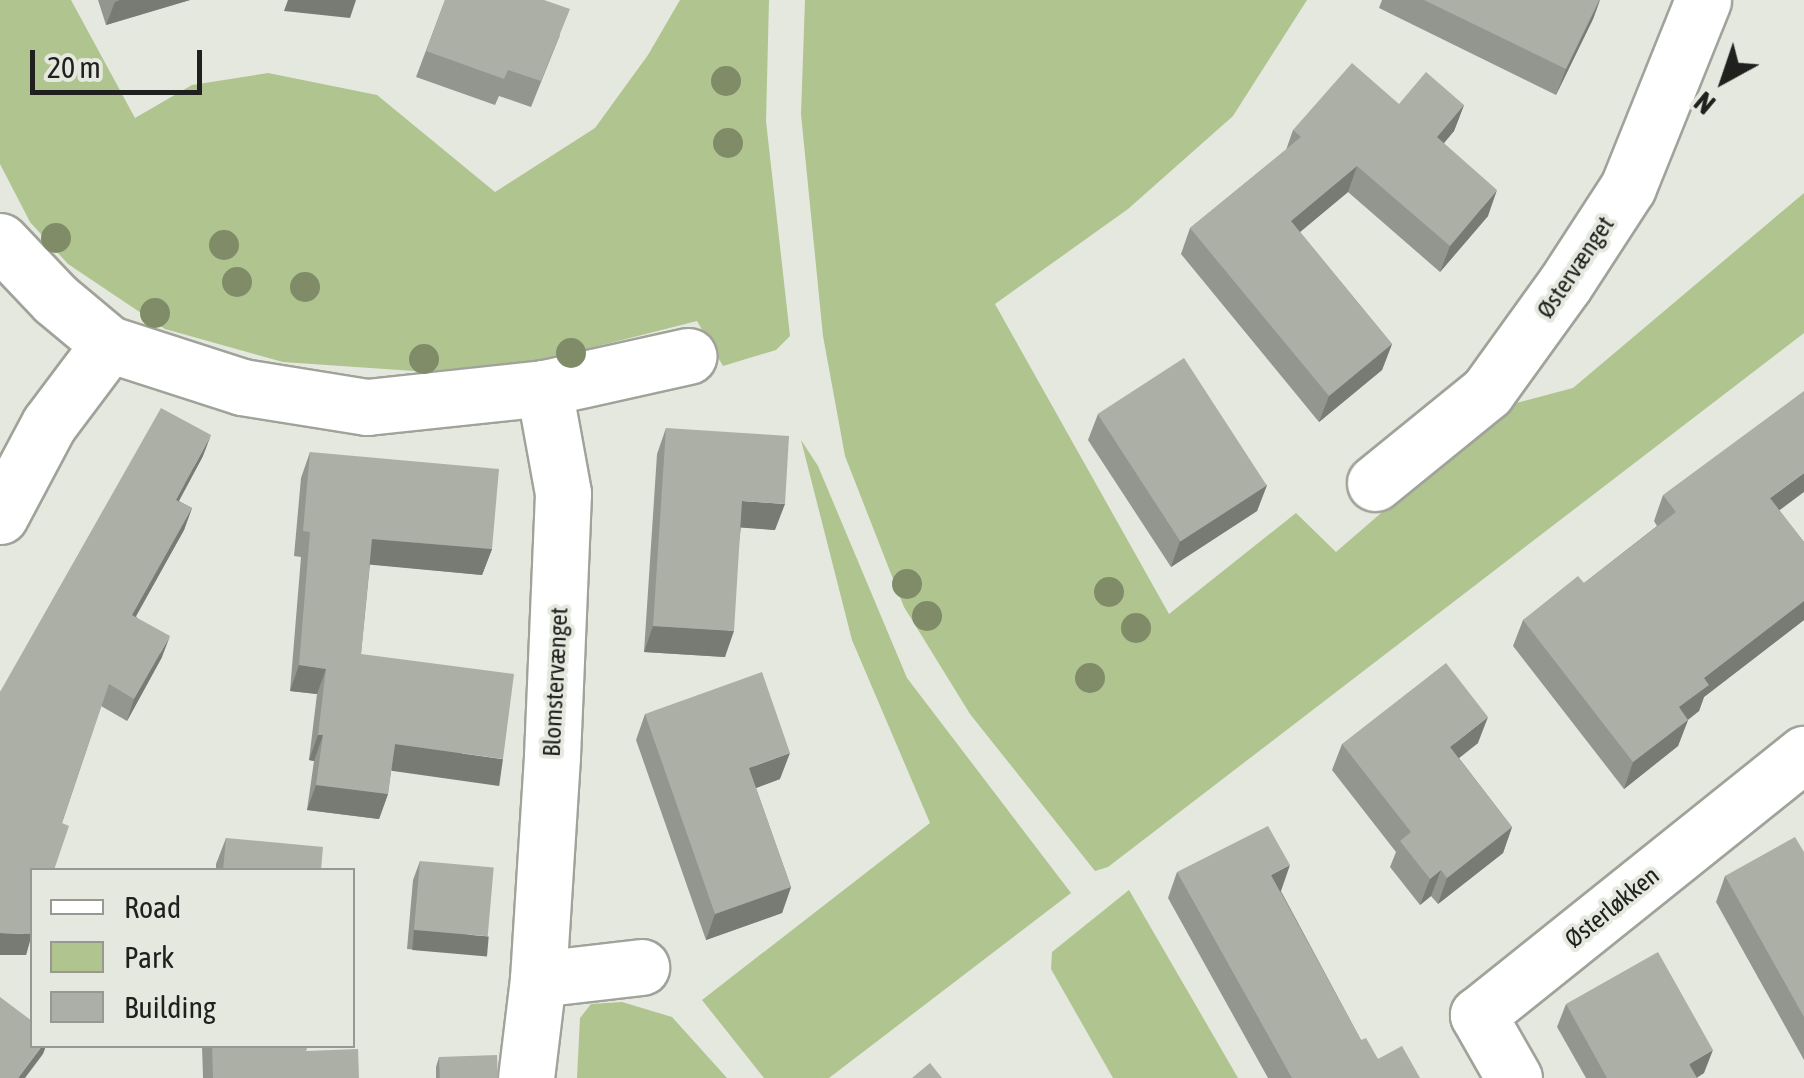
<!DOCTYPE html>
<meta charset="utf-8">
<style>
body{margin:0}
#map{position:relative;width:1804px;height:1078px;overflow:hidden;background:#e4e8de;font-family:"Asap Condensed",sans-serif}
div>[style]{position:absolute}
.green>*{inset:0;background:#afc48f}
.roads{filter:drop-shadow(2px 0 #a0a39a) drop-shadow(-2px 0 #a0a39a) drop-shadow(0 2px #a0a39a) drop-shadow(0 -2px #a0a39a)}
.minor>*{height:55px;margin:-27.5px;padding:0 27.5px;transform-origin:27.5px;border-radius:27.5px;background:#fff}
.trees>*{width:30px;height:30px;margin:-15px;border-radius:50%;background:#808b68}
.wall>*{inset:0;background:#93968f}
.shaded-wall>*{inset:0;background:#787a74;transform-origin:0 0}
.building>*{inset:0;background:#abafa6;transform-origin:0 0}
span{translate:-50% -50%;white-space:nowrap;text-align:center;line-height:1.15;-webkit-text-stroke:8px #e4e8de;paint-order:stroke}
.street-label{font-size:25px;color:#20211e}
.legend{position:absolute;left:30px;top:868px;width:325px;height:180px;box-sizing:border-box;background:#e4e8de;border:2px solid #969891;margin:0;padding:12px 18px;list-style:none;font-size:30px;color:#20211e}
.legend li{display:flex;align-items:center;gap:20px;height:50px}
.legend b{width:50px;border:2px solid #969891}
.north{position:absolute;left:1674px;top:30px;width:100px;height:100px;-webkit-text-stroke:8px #e4e8de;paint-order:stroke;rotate:220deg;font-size:28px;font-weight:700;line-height:40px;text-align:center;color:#20211e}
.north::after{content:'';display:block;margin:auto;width:35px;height:45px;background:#20211e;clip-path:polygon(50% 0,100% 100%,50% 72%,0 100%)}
.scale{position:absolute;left:30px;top:50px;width:172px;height:45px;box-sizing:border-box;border:5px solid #20211e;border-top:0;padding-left:12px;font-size:30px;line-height:35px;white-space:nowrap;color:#20211e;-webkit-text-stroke:8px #e4e8de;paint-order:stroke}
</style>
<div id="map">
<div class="green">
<i style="clip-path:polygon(0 0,71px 0,135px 118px,192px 85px,268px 73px,377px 95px,495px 192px,595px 128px,648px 55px,680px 0,769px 0,766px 121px,790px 336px,776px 350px,723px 366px,697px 321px,535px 362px,458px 374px,283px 362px,165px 329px,68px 264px,30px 222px,0 164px)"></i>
<i style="clip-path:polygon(805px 0,1307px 0,1233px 116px,1128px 209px,995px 304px,1169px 614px,1296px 513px,1336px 552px,1505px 406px,1573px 388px,1804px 193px,1804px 333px,1108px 867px,1095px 871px,970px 714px,904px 607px,845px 456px,823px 336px,801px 114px)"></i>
<i style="clip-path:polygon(801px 440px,818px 466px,907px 678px,1071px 893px,829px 1078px,764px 1078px,702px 1000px,930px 823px,852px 640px)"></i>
<i style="clip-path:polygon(1129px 890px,1238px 1078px,1113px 1078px,1051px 969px,1052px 952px)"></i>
<i style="clip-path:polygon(622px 1002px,672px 1017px,727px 1078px,577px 1078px,580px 1018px,591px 1004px)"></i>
</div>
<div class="roads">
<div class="minor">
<i style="left:0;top:241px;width:80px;rotate:46.5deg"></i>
<i style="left:55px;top:299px;width:70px;rotate:39.8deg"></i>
<i style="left:109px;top:344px;width:140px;rotate:17.9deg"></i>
<i style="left:242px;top:387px;width:127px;rotate:9.1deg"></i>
<i style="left:367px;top:407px;width:178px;rotate:-6.1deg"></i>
<i style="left:544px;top:388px;width:148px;rotate:-12.5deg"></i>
<i style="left:1375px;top:483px;width:144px;rotate:-39.1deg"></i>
<i style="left:1487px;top:392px;width:133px;rotate:-54.2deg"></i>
<i style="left:1565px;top:284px;width:116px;rotate:-57deg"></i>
<i style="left:1628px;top:187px;width:201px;rotate:-68.1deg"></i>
<i style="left:0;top:516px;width:104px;rotate:-62deg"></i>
<i style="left:49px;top:424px;width:100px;rotate:-53.1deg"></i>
<i style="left:538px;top:979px;width:104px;rotate:-6.6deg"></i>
<i style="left:526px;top:1078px;width:100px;rotate:-83.1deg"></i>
<i style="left:538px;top:979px;width:223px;rotate:-86.4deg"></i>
<i style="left:552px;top:756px;width:263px;rotate:-87.6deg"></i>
<i style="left:563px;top:493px;width:107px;rotate:-100.3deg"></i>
<i style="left:1514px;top:1078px;width:73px;rotate:-119.7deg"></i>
<i style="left:1478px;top:1015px;width:418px;rotate:-38.7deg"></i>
</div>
</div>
<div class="trees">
<i style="left:726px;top:81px"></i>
<i style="left:728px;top:143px"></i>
<i style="left:56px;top:238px"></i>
<i style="left:224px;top:245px"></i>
<i style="left:237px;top:282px"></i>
<i style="left:305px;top:287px"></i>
<i style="left:155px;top:313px"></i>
<i style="left:571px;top:353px"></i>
<i style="left:424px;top:359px"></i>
<i style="left:907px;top:584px"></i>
<i style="left:1109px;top:592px"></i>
<i style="left:927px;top:616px"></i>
<i style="left:1136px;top:628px"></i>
<i style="left:1090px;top:678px"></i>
</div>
<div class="wall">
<i style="clip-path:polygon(98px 0,190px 0,106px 25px)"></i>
<i style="clip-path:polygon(445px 0,560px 35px,531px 107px,499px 96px,495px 105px,416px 77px)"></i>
<i style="clip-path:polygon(1382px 0,1600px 0,1593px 19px,1556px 95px,1379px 8px)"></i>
<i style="clip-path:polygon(1399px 104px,1464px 105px,1454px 131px,1444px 143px,1488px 216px,1440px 272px,1348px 192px,1300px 232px,1392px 344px,1382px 370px,1319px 422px,1181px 254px,1190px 228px,1286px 150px,1293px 130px)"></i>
<i style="clip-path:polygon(1098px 414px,1267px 485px,1257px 511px,1171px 567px,1088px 440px)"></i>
<i style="clip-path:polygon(666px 428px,775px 530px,741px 527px,725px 657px,644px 652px,657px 454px)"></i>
<i style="clip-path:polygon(310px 452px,492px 549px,482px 575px,370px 564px,361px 654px,493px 784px,391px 770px,388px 794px,379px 819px,307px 810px,314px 761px,309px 760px,317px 694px,290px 691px,301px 557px,294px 556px,301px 478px)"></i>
<i style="clip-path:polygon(203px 456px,179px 501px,192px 508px,184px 530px,136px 616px,162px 657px,127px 721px,101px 706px,62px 823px,26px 955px,0 692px)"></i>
<i style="clip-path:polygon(1663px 495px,1779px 510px,1804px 542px,1804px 620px,1704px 697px,1699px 711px,1688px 720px,1678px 746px,1624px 789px,1513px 646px,1523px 620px,1584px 583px,1657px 526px,1654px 521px)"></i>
<i style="clip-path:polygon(645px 714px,780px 779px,756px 788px,791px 887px,782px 913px,706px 940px,636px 740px)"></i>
<i style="clip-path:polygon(1478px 743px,1459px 758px,1512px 827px,1503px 853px,1438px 904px,1431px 896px,1420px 905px,1390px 867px,1396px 852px,1332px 770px,1342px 744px)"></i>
<i style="clip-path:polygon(226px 838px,321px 870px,216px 870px,216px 864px)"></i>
<i style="clip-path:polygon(1804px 852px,1804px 1060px,1716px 902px,1725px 876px)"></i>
<i style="clip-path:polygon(420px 861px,482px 955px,407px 949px,413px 880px)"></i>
<i style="clip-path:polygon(1177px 872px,1281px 891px,1361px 1040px,1378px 1059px,1420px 1078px,1268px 1078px,1168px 898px)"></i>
<i style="clip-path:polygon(1566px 1004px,1704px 1073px,1697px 1078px,1586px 1078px,1557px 1027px)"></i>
<i style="clip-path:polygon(202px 1046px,307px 1046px,306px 1051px,359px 1078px,203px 1078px)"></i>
<i style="clip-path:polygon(439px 1057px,498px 1078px,436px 1078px,436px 1067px)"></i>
</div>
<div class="shaded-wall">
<i style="clip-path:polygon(120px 0,190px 0,106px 25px,115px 2px)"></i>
<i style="clip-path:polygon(288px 0,356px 0,350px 18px,284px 11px)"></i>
<i style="clip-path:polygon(1600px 0,1593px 19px,1556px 95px,1566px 69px)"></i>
<i style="clip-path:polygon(1464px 105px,1454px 131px,1427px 163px,1437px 137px)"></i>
<i style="clip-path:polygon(1357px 166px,1348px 192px,1282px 247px,1291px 221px)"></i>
<i style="clip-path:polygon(1497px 190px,1488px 216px,1440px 272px,1450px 246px)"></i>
<i style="clip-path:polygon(1392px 344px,1382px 370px,1319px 422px,1329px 396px)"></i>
<i style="clip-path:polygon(211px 435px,203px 456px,168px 521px,176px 500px)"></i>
<i style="clip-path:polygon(1804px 473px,1804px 492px,1761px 524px,1770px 498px)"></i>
<i style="clip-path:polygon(1267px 485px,1257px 511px,1171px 567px,1180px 541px)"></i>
<i style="clip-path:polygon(742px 501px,785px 504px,775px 530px,733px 527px)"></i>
<i style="clip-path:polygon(192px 508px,184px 530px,125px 636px,132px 615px)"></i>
<i style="clip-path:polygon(372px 539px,492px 549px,482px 575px,363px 564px)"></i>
<i style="clip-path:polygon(1804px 601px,1804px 620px,1704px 697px,1699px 711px,1669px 734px,1679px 707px,1704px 678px)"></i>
<i style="clip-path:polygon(653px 626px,734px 631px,725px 657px,644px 652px)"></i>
<i style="clip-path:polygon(170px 636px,162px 657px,127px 721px,134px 699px)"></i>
<i style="clip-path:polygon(299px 665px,326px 669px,317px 694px,290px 691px)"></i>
<i style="clip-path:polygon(1488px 717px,1478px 743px,1440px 773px,1450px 747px)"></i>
<i style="clip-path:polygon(1688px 720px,1678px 746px,1624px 789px,1633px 762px)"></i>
<i style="clip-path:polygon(318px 735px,323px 735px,314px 761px,309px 760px)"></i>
<i style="left:395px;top:744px;width:109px;height:27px;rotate:8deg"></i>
<i style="clip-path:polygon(790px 753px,780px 779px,740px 794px,749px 768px)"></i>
<i style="clip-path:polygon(316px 785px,388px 794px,379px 819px,307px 810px)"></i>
<i style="clip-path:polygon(1512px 827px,1503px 853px,1438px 904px,1447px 878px)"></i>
<i style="clip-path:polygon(1290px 865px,1281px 891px,1261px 901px,1271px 875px)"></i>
<i style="clip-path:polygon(1441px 870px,1431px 896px,1420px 905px,1430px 879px)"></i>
<i style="clip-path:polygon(791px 887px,782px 913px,706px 940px,715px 914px)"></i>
<i style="left:414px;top:930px;width:75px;height:20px;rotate:5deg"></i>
<i style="clip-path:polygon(0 933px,32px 934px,26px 955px,0 955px)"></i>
<i style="clip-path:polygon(42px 1046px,46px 1046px,43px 1054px,25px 1078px,18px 1078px)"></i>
<i style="clip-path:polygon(1713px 1050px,1704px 1073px,1695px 1078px,1689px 1064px)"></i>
</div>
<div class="building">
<i style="clip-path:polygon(445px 0,544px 0,570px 9px,541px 81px,508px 70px,504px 79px,426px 51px)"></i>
<i style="clip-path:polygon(1424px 0,1599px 0,1566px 69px)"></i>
<i style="clip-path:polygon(1352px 63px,1399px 104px,1426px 72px,1464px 105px,1437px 137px,1497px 190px,1450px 246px,1357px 166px,1291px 221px,1392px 344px,1329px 396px,1190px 228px,1301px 137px,1293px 130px)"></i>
<i style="left:1184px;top:358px;width:152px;height:103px;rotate:57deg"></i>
<i style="clip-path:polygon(1804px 391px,1804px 473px,1770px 498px,1804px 542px,1804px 601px,1704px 678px,1709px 685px,1679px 707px,1688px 720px,1633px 762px,1523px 620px,1578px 576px,1584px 583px,1676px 512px,1663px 495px)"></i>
<i style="clip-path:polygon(161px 408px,211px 435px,176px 500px,192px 508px,132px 615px,170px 636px,134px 699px,109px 684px,62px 823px,69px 826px,54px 870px,32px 870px,32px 934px,0 933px,0 692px)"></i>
<i style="clip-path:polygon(666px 428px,789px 436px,785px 504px,742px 501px,734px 631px,653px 626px)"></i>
<i style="clip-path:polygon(310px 452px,499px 469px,492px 549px,372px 539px,361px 654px,514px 674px,503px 759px,395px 744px,388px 794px,316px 785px,323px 735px,318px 735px,326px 669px,299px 665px,310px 532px,303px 531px)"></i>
<i style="clip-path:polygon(1446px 663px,1488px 717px,1450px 747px,1512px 827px,1447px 878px,1441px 870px,1430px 879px,1400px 841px,1411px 832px,1342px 744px)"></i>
<i style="clip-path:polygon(762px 672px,790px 753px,749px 768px,791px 887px,715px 914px,645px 714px)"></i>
<i style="clip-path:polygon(1268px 826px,1290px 865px,1271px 875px,1361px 1040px,1366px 1038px,1378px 1059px,1402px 1046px,1420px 1078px,1292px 1078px,1177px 872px)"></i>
<i style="clip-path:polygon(1795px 837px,1804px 852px,1804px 1017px,1725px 876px)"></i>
<i style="clip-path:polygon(226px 838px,323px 847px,321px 870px,223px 870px)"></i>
<i style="left:420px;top:861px;width:74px;height:69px;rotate:5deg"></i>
<i style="clip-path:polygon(1658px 952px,1713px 1050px,1689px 1064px,1697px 1078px,1607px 1078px,1566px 1004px)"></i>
<i style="clip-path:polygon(0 997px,32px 1021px,32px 1046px,42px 1046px,18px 1078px,0 1078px)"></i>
<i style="clip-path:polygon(212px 1046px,307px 1046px,306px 1051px,358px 1049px,359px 1078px,213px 1078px)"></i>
<i style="left:497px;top:1055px;width:23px;height:58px;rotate:88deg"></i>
<i style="clip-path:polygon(930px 1063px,942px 1078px,912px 1078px)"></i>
</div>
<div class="street-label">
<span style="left:1575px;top:267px;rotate:-56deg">Østervænget</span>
<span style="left:555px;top:682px;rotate:-87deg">Blomstervænget</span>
<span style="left:1612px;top:907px;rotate:-39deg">Østerløkken</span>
</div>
<ul class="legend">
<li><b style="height:12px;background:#fff"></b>Road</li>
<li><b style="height:28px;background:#afc48f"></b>Park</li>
<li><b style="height:28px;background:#abafa6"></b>Building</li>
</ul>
<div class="north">N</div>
<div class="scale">20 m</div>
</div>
